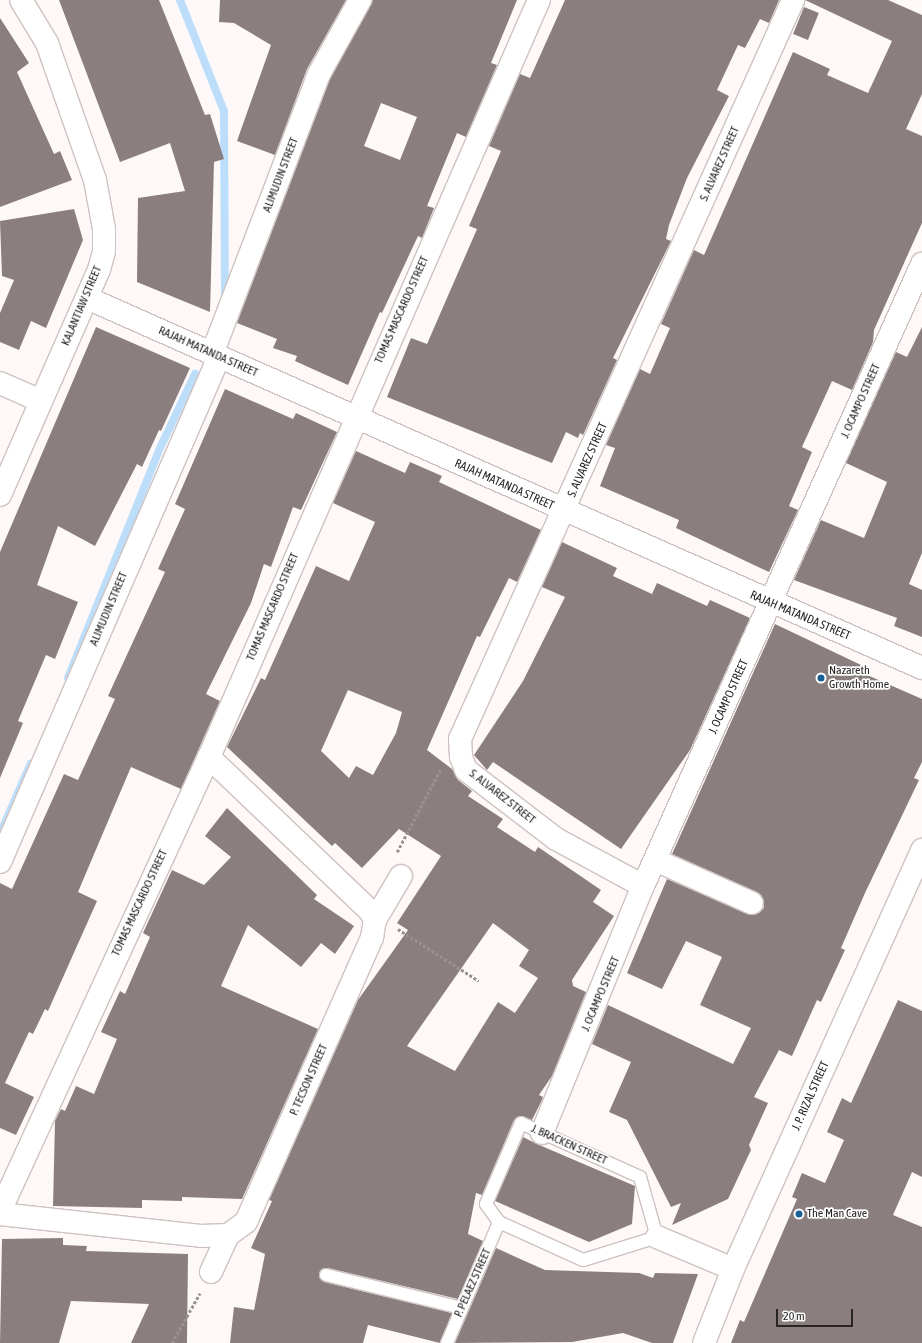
<!DOCTYPE html>
<style>
body{margin:0}
#map{position:relative;width:922px;height:1343px;overflow:hidden;background:#fef9f8;font-family:"Asap Condensed",sans-serif}
div>[style]{position:absolute}
.stream>*{height:8px;margin:-4px;padding:0 4px;transform-origin:4px;border-radius:4px;background:#bddefa}
.building>*{inset:0;background:#8a7f7e;transform-origin:0 0}
.path>*{height:2.5px;margin-top:-1.25px;transform-origin:0;background:repeating-linear-gradient(90deg,#979392 0 3px,transparent 0 5px)}
.roads{filter:drop-shadow(1px 0 #cec2c0) drop-shadow(-1px 0 #cec2c0) drop-shadow(0 1px #cec2c0) drop-shadow(0 -1px #cec2c0)}
.lane>*{height:12px;margin:-6px;padding:0 6px;transform-origin:6px;border-radius:6px;background:#fff}
.street>*{height:22px;margin:-11px;padding:0 11px;transform-origin:11px;border-radius:11px;background:#fff}
.secondary>*{height:22px;margin:-11px;padding:0 11px;transform-origin:11px;border-radius:11px;background:#fff}
.dots>*{width:11px;height:11px;translate:-50% -50%;box-sizing:border-box;border:2px solid #fff;border-radius:50%}
span{translate:-50% -50%;white-space:nowrap;text-align:center;line-height:1.15;-webkit-text-stroke:3.5px #fff;paint-order:stroke}
.street-label{font-size:12px;color:#292524}
.poi-label{font-size:12px;color:#292524}
.left{translate:0 -50%;text-align:left}
.scale{position:absolute;left:776px;top:1309px;width:77px;height:18px;box-sizing:border-box;border:2px solid #292524;border-top:0;padding-left:5px;font-size:12px;line-height:14px;white-space:nowrap;color:#292524;-webkit-text-stroke:3px #fff;paint-order:stroke}
</style>
<div id="map">
<div class="stream">
<i style="left:180px;top:0;width:119px;rotate:68.4deg"></i>
<i style="left:224px;top:111px;width:183px;rotate:89.7deg"></i>
<i style="left:68px;top:678px;width:250px;rotate:-68.2deg"></i>
<i style="left:161px;top:446px;width:80px;rotate:-64.7deg"></i>
<i style="left:0;top:834px;width:77px;rotate:-66.4deg"></i>
</div>
<div class="building">
<i style="clip-path:polygon(59px 0,159px 0,205px 115px,210px 114px,224px 159px,214px 162px,210px 312px,137px 282px,138px 198px,185px 191px,170px 143px,120px 162px)"></i>
<i style="clip-path:polygon(220px 0,346px 0,307px 69px,275px 155px,237px 141px,271px 45px,234px 23px,219px 22px)"></i>
<i style="clip-path:polygon(evenodd,372px 0,517px 0,491px 63px,497px 65px,466px 137px,457px 133px,427px 206px,434px 208px,422px 238px,418px 236px,382px 313px,380px 312px,348px 385px,295px 361px,297px 356px,273px 348px,277px 339px,237px 323px,330px 79px,372px 0,381px 103px,417px 117px,400px 160px,364px 146px,381px 103px)"></i>
<i style="clip-path:polygon(565px 0,779px 0,769px 23px,760px 19px,745px 48px,738px 45px,717px 90px,729px 96px,687px 178px,669px 225px,666px 239px,671px 241px,613px 358px,617px 360px,583px 435px,580px 433px,578px 438px,566px 432px,552px 463px,387px 397px,411px 338px,427px 344px,477px 229px,469px 226px,501px 151px,489px 146px,520px 74px,530px 78px)"></i>
<i style="clip-path:polygon(805px 0,888px 0,922px 15px,922px 94px,906px 129px,922px 136px,922px 223px,874px 330px,873px 342px,852px 390px,832px 381px,802px 447px,812px 452px,789px 506px,798px 510px,769px 572px,676px 528px,679px 520px,600px 486px,615px 448px,606px 445px,640px 369px,650px 374px,670px 328px,661px 324px,694px 250px,704px 255px,793px 52px,830px 69px,827px 75px,868px 93px,892px 41px)"></i>
<i style="left:804px;top:7px;width:16px;height:29px;rotate:22deg"></i>
<i style="clip-path:polygon(0 18px,29px 63px,17px 72px,54px 154px,60px 151px,72px 180px,0 207px)"></i>
<i style="clip-path:polygon(74px 209px,83px 240px,46px 328px,31px 321px,19px 350px,0 342px,0 313px,14px 280px,2px 276px,0 221px)"></i>
<i style="clip-path:polygon(96px 327px,190px 368px,161px 431px,159px 430px,142px 467px,137px 464px,95px 546px,58px 526px,37px 585px,78px 602px,55px 659px,46px 655px,18px 721px,23px 723px,0 778px,0 552px)"></i>
<i style="clip-path:polygon(922px 327px,922px 553px,909px 584px,922px 590px,922px 637px,894px 626px,897px 618px,794px 580px,821px 520px,864px 538px,887px 482px,846px 463px,896px 352px,907px 357px)"></i>
<i style="clip-path:polygon(225px 389px,293px 419px,296px 413px,337px 432px,301px 510px,293px 507px,271px 567px,264px 564px,251px 603px,206px 694px,220px 701px,181px 789px,131px 767px,78px 892px,97px 901px,48px 1011px,45px 1009px,33px 1034px,29px 1032px,5px 1083px,34px 1097px,16px 1135px,0 1128px,0 883px,12px 889px,64px 774px,78px 780px,115px 699px,108px 696px,165px 572px,158px 569px,185px 509px,175px 504px)"></i>
<i style="clip-path:polygon(evenodd,356px 451px,405px 473px,410px 462px,442px 476px,439px 482px,541px 530px,517px 582px,509px 578px,480px 637px,477px 636px,427px 750px,452px 769px,458px 780px,472px 791px,468px 796px,503px 819px,497px 827px,535px 852px,538px 847px,601px 890px,593px 902px,614px 916px,572px 980px,573px 986px,586px 992px,552px 1076px,539px 1095px,543px 1097px,541px 1102px,532px 1120px,521px 1116px,514px 1120px,482px 1195px,476px 1193px,468px 1234px,483px 1241px,458px 1299px,328px 1268px,319px 1273px,324px 1282px,452px 1313px,440px 1343px,368px 1325px,363px 1343px,230px 1343px,234px 1307px,254px 1310px,265px 1254px,251px 1248px,272px 1201px,269px 1200px,358px 1000px,408px 930px,397px 923px,441px 856px,399px 829px,362px 868px,335px 843px,332px 846px,227px 747px,261px 678px,265px 680px,316px 566px,349px 581px,375px 522px,333px 503px,356px 451px,348px 690px,402px 712px,396px 733px,373px 775px,356px 766px,349px 778px,321px 751px,348px 690px,356px 451px,493px 923px,529px 950px,519px 966px,538px 978px,515px 1013px,498px 1002px,455px 1071px,407px 1046px,493px 923px)"></i>
<i style="clip-path:polygon(562px 542px,617px 568px,613px 576px,652px 594px,657px 583px,707px 606px,710px 600px,750px 618px,690px 750px,621px 849px,493px 762px,487px 770px,474px 755px,523px 681px,565px 597px,542px 587px)"></i>
<i style="clip-path:polygon(775px 624px,861px 665px,858px 671px,922px 699px,922px 762px,914px 778px,919px 780px,865px 893px,841px 948px,845px 950px,821px 1002px,817px 1000px,792px 1056px,779px 1050px,754px 1097px,768px 1103px,749px 1145px,751px 1150px,728px 1199px,672px 1225px,681px 1203px,671px 1207px,627px 1120px,609px 1112px,631px 1062px,592px 1044px,608px 1005px,733px 1064px,751px 1028px,700px 1005px,722px 957px,686px 941px,662px 989px,627px 973px,667px 879px,747px 914px,759px 913px,764px 908px,762px 896px,757px 892px,672px 854px)"></i>
<i style="clip-path:polygon(227px 808px,317px 895px,314px 899px,354px 926px,335px 954px,321px 943px,301px 967px,248px 925px,221px 986px,318px 1029px,242px 1199px,182px 1197px,182px 1201px,142px 1200px,142px 1208px,53px 1206px,55px 1121px,61px 1109px,65px 1111px,76px 1086px,94px 1094px,117px 1039px,101px 1032px,120px 991px,125px 994px,150px 937px,143px 933px,172px 870px,204px 885px,231px 857px,205px 836px)"></i>
<i style="clip-path:polygon(898px 1000px,922px 1011px,922px 1177px,912px 1172px,893px 1215px,922px 1227px,922px 1343px,731px 1343px,740px 1320px,744px 1322px,797px 1199px,792px 1197px,802px 1173px,825px 1183px,844px 1140px,827px 1132px,842px 1098px,851px 1103px)"></i>
<i style="clip-path:polygon(525px 1133px,523px 1137px,537px 1144px,635px 1186px,632px 1224px,589px 1242px,495px 1201px)"></i>
<i style="clip-path:polygon(63px 1238px,63px 1245px,87px 1246px,86px 1251px,188px 1254px,187px 1343px,131px 1343px,149px 1304px,71px 1301px,59px 1343px,0 1343px,2px 1239px)"></i>
<i style="clip-path:polygon(496px 1248px,545px 1270px,639px 1273px,653px 1278px,655px 1273px,698px 1274px,673px 1343px,652px 1343px,623px 1333px,572px 1342px,455px 1343px)"></i>
</div>
<div class="path">
<i style="left:397px;top:852px;width:93px;rotate:-62.3deg"></i>
<i style="left:398px;top:929px;width:96px;rotate:32.7deg"></i>
<i style="left:172px;top:1343px;width:57px;rotate:-60.8deg"></i>
</div>
<div class="roads">
<div class="lane">
<i style="left:521px;top:1123px;width:131px;rotate:24.4deg"></i>
<i style="left:640px;top:1177px;width:62px;rotate:74.2deg"></i>
<i style="left:657px;top:1237px;width:77px;rotate:162.7deg"></i>
<i style="left:583px;top:1260px;width:92px;rotate:-155.7deg"></i>
<i style="left:499px;top:1222px;width:22px;rotate:-126deg"></i>
<i style="left:486px;top:1204px;width:88px;rotate:-66.6deg"></i>
<i style="left:326px;top:1275px;width:139px;rotate:13.7deg"></i>
<i style="left:447px;top:1343px;width:132px;rotate:-66.7deg"></i>
</div>
<div class="street">
<i style="left:212px;top:354px;width:300px;rotate:-69.1deg"></i>
<i style="left:319px;top:74px;width:85px;rotate:-61deg"></i>
<i style="left:0;top:383px;width:45px;rotate:23.7deg"></i>
<i style="left:655px;top:860px;width:106px;rotate:23.9deg"></i>
<i style="left:0;top:862px;width:550px;rotate:-66.56deg"></i>
<i style="left:643px;top:886px;width:99px;rotate:-151.6deg"></i>
<i style="left:556px;top:839px;width:113px;rotate:-142.5deg"></i>
<i style="left:466px;top:770px;width:14px;rotate:-111deg"></i>
<i style="left:461px;top:757px;width:18px;rotate:-93deg"></i>
<i style="left:460px;top:739px;width:811px;rotate:-65.74deg"></i>
<i style="left:375px;top:920px;width:51px;rotate:-59.4deg"></i>
<i style="left:542px;top:1133px;width:267px;rotate:-67.8deg"></i>
<i style="left:643px;top:886px;width:682px;rotate:-65.84deg"></i>
<i style="left:0;top:1211px;width:500px;rotate:-65.3deg"></i>
<i style="left:209px;top:757px;width:826px;rotate:-66.45deg"></i>
<i style="left:0;top:1214px;width:202px;rotate:6.2deg"></i>
<i style="left:201px;top:1236px;width:27px;rotate:-2deg"></i>
<i style="left:228px;top:1235px;width:22px;rotate:-36deg"></i>
<i style="left:246px;top:1222px;width:312px;rotate:-66.1deg"></i>
<i style="left:372px;top:937px;width:17px;rotate:-80deg"></i>
<i style="left:375px;top:920px;width:10px;rotate:-119deg"></i>
<i style="left:370px;top:911px;width:223px;rotate:-136.3deg"></i>
<i style="left:657px;top:1237px;width:82px;rotate:22.8deg"></i>
<i style="left:211px;top:1272px;width:41px;rotate:-65.3deg"></i>
</div>
<div class="secondary">
<i style="left:87px;top:298px;width:913px;rotate:23.9deg"></i>
<i style="left:0;top:495px;width:246px;rotate:-66.3deg"></i>
<i style="left:99px;top:270px;width:20px;rotate:-75deg"></i>
<i style="left:104px;top:251px;width:22px;rotate:-90deg"></i>
<i style="left:104px;top:229px;width:50px;rotate:-100.4deg"></i>
<i style="left:95px;top:180px;width:145px;rotate:-109.3deg"></i>
<i style="left:47px;top:43px;width:50px;rotate:-121.2deg"></i>
<i style="left:704px;top:1343px;width:79px;rotate:-68.6deg"></i>
<i style="left:733px;top:1269px;width:460px;rotate:-65.7deg"></i>
</div>
</div>
<div class="dots">
<i style="left:821px;top:678px;background:#196195"></i>
<i style="left:799px;top:1214px;background:#196195"></i>
</div>
<div class="street-label">
<span style="left:720px;top:164px;rotate:-66deg">S. ALVAREZ STREET</span>
<span style="left:281px;top:175px;rotate:-69deg">ALIMUDIN STREET</span>
<span style="left:82px;top:306px;rotate:-67deg">KALANTIAW STREET</span>
<span style="left:402px;top:310px;rotate:-66deg">TOMAS MASCARDO STREET</span>
<span style="left:208px;top:352px;rotate:24deg">RAJAH MATANDA STREET</span>
<span style="left:861px;top:401px;rotate:-66deg">J. OCAMPO STREET</span>
<span style="left:588px;top:460px;rotate:-66deg">S. ALVAREZ STREET</span>
<span style="left:504px;top:485px;rotate:24deg">RAJAH MATANDA STREET</span>
<span style="left:273px;top:607px;rotate:-67deg">TOMAS MASCARDO STREET</span>
<span style="left:109px;top:609px;rotate:-67deg">ALIMUDIN STREET</span>
<span style="left:800px;top:616px;rotate:23deg">RAJAH MATANDA STREET</span>
<span style="left:729px;top:697px;rotate:-66deg">J. OCAMPO STREET</span>
<span style="left:502px;top:797px;rotate:38deg">S. ALVAREZ STREET</span>
<span style="left:140px;top:903px;rotate:-65deg">TOMAS MASCARDO STREET</span>
<span style="left:601px;top:994px;rotate:-67deg">J. OCAMPO STREET</span>
<span style="left:309px;top:1080px;rotate:-66deg">P. TECSON STREET</span>
<span style="left:811px;top:1096px;rotate:-66deg">J. P. RIZAL STREET</span>
<span style="left:569px;top:1145px;rotate:24deg">J. BRACKEN STREET</span>
<span style="left:473px;top:1283px;rotate:-66deg">P. PELAEZ STREET</span>
</div>
<div class="poi-label">
<span class="left" style="left:829px;top:678px">Nazareth<br>Growth Home</span>
<span class="left" style="left:807px;top:1214px">The Man Cave</span>
</div>
<div class="scale">20 m</div>
</div>
